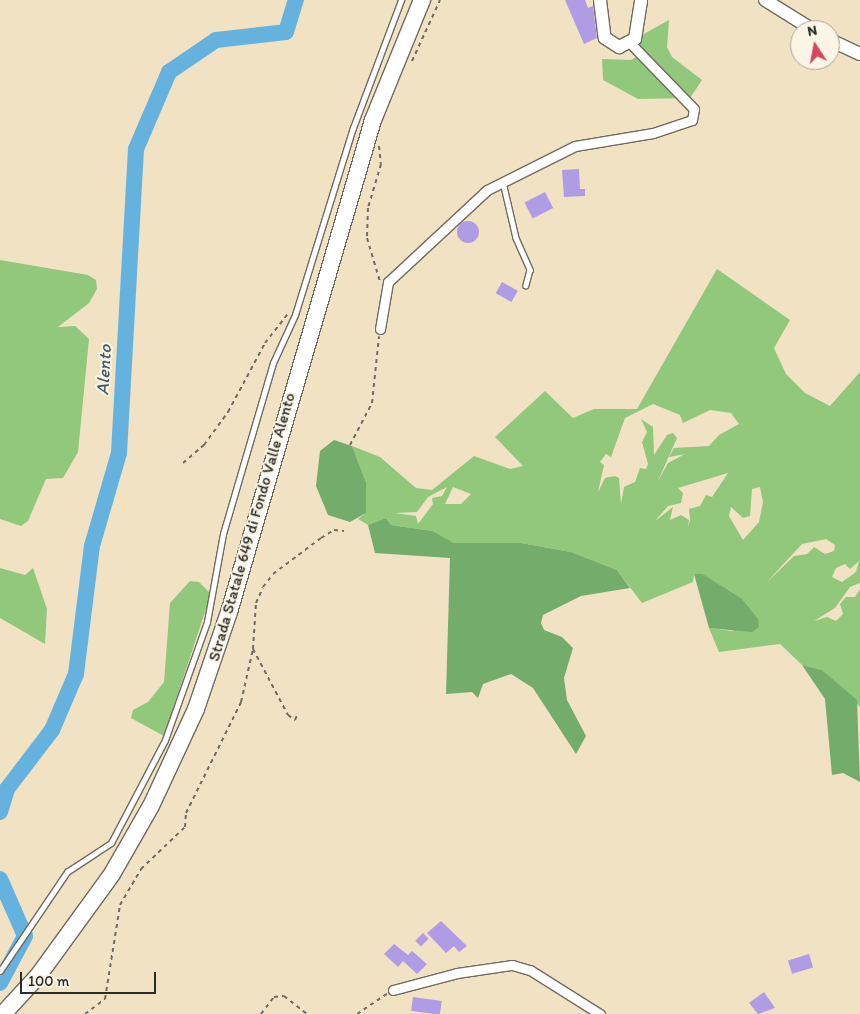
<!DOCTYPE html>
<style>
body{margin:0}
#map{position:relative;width:860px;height:1014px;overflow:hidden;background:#f1e2c4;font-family:Itim,sans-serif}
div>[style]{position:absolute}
.green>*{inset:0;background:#91c87b}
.forest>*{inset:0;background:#74ac6b}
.river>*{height:16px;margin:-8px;padding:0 8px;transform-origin:8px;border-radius:8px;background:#65b2df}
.building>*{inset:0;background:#b09be5;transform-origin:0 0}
.round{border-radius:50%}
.path>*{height:2px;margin-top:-1px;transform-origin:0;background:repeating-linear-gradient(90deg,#706b61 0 4px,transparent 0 8px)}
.roads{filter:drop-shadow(1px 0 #706b61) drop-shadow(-1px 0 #706b61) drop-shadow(0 1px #706b61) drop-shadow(0 -1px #706b61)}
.lane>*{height:4.5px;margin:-2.25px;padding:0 2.25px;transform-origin:2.25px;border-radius:2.25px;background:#fff}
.street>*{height:9px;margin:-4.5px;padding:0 4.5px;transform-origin:4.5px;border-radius:4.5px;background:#fff}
.secondary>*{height:12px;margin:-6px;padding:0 6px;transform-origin:6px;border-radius:6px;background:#fff}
.highway>*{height:16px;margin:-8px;padding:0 8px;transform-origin:8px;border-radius:8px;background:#fff}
span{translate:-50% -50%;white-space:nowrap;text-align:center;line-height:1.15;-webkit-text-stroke:4px #fcf5e5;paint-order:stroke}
.street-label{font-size:16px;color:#2b2b2b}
.water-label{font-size:18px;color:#3f5a6a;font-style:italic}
.north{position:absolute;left:790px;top:20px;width:50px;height:50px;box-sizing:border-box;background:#fcf5e5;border:1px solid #a8a49b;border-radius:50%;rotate:349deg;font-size:14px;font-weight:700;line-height:20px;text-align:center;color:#2b2b2b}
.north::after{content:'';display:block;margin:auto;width:18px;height:22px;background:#d1495b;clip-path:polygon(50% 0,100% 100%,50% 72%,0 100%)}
.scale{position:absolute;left:20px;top:972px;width:136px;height:22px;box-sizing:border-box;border:2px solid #2b2b2b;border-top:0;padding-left:6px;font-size:15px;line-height:18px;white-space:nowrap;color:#2b2b2b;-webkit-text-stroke:4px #fcf5e5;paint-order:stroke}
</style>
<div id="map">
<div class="green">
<i style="clip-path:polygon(669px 20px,667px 47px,672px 57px,702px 80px,690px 98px,638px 99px,603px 80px,602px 59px,631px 60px,636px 57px,642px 35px)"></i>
<i style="clip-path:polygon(0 260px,88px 275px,96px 280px,97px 289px,89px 303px,58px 327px,75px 326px,89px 339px,78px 452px,63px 478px,46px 479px,28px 521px,21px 526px,0 519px)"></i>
<i style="clip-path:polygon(evenodd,717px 269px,790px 320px,774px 348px,786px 374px,805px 393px,830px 406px,860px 372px,860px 583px,850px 587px,835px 608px,814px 621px,827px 617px,836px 621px,843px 614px,840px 604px,846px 597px,855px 597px,860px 589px,860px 707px,822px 670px,802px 665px,780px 644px,719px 652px,709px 628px,733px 631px,741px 598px,703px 574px,694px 574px,693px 582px,642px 603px,617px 570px,571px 552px,521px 543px,454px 543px,433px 531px,391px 525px,386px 518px,368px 525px,358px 519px,366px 513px,366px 482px,352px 446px,380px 457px,416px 488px,432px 490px,474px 456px,510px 469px,523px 466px,495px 437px,545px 391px,573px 418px,594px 409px,637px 409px,717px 269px,653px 404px,680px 415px,683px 423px,710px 410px,731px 413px,739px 424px,719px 435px,709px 446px,674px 448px,669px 457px,685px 454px,668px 463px,658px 481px,677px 438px,673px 433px,667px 435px,654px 455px,653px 427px,641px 419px,647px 432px,642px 442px,648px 464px,646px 469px,640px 468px,635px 482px,624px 487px,621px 504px,619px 478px,615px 476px,605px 478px,598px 492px,604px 465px,600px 462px,606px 454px,611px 457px,625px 418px,653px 404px,717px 269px,728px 473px,712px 497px,706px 495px,700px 506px,689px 509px,690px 520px,688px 527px,689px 520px,681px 515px,670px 520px,673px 507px,655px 521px,668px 506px,681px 503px,683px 493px,678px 488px,728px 473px,717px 269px,447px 487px,442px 496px,432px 498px,433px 504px,418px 524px,416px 516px,395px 513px,417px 512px,428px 497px,447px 487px,717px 269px,453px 487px,471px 494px,461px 504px,445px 504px,453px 487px,717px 269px,760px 487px,763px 502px,759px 522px,743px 540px,729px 516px,731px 507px,743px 518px,750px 516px,752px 489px,760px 487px,717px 269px,826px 539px,835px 545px,834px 551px,825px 554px,814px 547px,807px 554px,794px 556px,766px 583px,802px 544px,826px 539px,717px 269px,859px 561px,856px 572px,842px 582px,832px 577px,836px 568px,845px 564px,850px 569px,859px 561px)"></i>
<i style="clip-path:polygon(0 568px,25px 575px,33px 568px,47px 609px,45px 644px,0 618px)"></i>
<i style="clip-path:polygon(190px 581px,199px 582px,211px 594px,164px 736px,131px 718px,133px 710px,148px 702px,164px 682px,170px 603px)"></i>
</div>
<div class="forest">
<i style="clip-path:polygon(334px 440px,352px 446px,366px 482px,366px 513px,350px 522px,328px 515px,316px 486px,320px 451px)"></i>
<i style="clip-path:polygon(386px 518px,391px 525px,433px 531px,454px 543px,521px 543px,571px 552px,617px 570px,630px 588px,581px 596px,543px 615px,541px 623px,544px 630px,562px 637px,573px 648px,564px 678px,567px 700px,586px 736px,576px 754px,533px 688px,511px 674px,483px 684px,478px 698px,472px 692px,446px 694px,450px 558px,375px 553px,368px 525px)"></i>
<i style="clip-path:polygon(694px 574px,703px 574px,741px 598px,758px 619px,759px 627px,752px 632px,709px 628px)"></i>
<i style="clip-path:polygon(802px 665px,822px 670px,857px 700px,860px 782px,843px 773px,832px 775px,825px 699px)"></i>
</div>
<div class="river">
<i style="left:0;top:812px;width:24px;rotate:-73deg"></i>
<i style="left:7px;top:789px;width:74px;rotate:-52.7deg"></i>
<i style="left:52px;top:730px;width:61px;rotate:-66.8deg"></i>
<i style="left:76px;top:674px;width:129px;rotate:-82.9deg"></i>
<i style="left:92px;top:546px;width:97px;rotate:-73.8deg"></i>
<i style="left:119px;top:453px;width:304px;rotate:-86.8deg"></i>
<i style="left:136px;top:149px;width:84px;rotate:-66.8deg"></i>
<i style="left:169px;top:72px;width:57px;rotate:-34.2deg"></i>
<i style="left:216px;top:40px;width:70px;rotate:-6.5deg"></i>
<i style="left:286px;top:32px;width:34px;rotate:-73deg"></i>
<i style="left:0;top:879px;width:62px;rotate:66.3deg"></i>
<i style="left:25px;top:936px;width:53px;rotate:118deg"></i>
</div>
<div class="building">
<i style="clip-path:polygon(565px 0,585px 0,588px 8px,593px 6px,597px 38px,584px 44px)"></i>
<i style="clip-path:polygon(579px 169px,580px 189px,585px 189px,585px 196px,564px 197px,562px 170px)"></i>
<i style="left:545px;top:192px;width:18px;height:23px;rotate:63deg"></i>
<i class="round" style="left:457px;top:221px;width:22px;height:22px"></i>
<i style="left:502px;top:282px;width:18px;height:13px;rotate:29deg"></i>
<i style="clip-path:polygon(441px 921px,467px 946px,459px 952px,454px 946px,446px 953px,427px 933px)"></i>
<i style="left:423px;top:933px;width:8px;height:11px;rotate:45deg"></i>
<i style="clip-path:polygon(394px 944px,408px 955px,412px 951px,427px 964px,417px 974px,403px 961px,398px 967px,384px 954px)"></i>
<i style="left:809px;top:954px;width:14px;height:22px;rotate:73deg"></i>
<i style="clip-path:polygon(764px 992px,775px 1008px,758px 1014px,749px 1003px)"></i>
<i style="left:413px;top:997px;width:29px;height:14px;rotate:8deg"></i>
</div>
<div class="path">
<i style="left:412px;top:61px;width:67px;rotate:-65.3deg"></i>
<i style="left:379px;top:146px;width:18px;rotate:84deg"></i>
<i style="left:381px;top:164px;width:46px;rotate:106.5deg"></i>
<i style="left:368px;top:208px;width:30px;rotate:92deg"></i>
<i style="left:367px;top:238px;width:46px;rotate:73.5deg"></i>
<i style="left:350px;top:445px;width:47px;rotate:-62.4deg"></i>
<i style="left:372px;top:403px;width:67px;rotate:-84deg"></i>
<i style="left:183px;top:463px;width:28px;rotate:-41deg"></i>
<i style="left:204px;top:445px;width:41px;rotate:-54deg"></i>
<i style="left:228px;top:412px;width:78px;rotate:-61.8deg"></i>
<i style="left:265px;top:343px;width:36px;rotate:-52deg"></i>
<i style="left:253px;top:649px;width:75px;rotate:62.1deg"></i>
<i style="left:288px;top:715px;width:9px;rotate:36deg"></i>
<i style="left:295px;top:720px;width:8px;rotate:-67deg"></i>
<i style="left:85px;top:1014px;width:25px;rotate:-37deg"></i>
<i style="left:105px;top:999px;width:95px;rotate:-80.9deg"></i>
<i style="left:120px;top:905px;width:42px;rotate:-59.7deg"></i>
<i style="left:141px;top:869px;width:61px;rotate:-43.7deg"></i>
<i style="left:185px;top:827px;width:14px;rotate:-86deg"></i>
<i style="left:186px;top:813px;width:124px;rotate:-63.6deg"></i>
<i style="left:241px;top:702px;width:54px;rotate:-77.2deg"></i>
<i style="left:253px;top:649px;width:46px;rotate:-86.3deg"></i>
<i style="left:256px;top:603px;width:17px;rotate:-66deg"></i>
<i style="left:263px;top:587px;width:16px;rotate:-52deg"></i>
<i style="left:273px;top:574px;width:60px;rotate:-36.9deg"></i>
<i style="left:321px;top:538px;width:15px;rotate:-32deg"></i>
<i style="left:334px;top:530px;width:10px;rotate:6deg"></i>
<i style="left:261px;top:1014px;width:21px;rotate:-53deg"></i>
<i style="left:274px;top:997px;width:10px;rotate:-6deg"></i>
<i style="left:284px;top:996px;width:29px;rotate:38deg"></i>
<i style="left:357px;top:1014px;width:36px;rotate:-34deg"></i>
</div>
<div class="roads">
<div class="lane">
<i style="left:503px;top:182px;width:57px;rotate:76.9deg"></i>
<i style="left:516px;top:238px;width:35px;rotate:66deg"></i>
<i style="left:530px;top:270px;width:16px;rotate:105deg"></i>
<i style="left:0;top:971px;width:120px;rotate:-55.9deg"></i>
<i style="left:67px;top:872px;width:53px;rotate:-33.4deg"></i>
<i style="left:111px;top:843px;width:116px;rotate:-62.3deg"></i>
<i style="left:165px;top:740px;width:125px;rotate:-70.4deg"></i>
<i style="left:207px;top:622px;width:89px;rotate:-79.7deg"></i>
<i style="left:223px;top:534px;width:178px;rotate:-73.7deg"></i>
<i style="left:273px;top:363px;width:53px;rotate:-65.4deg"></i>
<i style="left:295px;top:315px;width:196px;rotate:-72.8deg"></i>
<i style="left:353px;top:128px;width:137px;rotate:-69.4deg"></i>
</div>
<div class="street">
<i style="left:380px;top:329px;width:48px;rotate:-80.3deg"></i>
<i style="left:388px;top:282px;width:135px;rotate:-42.9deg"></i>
<i style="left:487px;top:190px;width:98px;rotate:-26.6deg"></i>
<i style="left:575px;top:146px;width:79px;rotate:-9.5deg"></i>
<i style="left:653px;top:133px;width:41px;rotate:-18.4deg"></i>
<i style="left:692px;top:120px;width:11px;rotate:-80deg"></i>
<i style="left:694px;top:109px;width:91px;rotate:-134.1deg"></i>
<i style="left:393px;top:990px;width:66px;rotate:-14.9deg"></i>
<i style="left:457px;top:973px;width:56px;rotate:-8.3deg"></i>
<i style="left:512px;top:965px;width:19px;rotate:16deg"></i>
<i style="left:530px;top:970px;width:83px;rotate:32.2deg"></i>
</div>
<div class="secondary">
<i style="left:600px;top:0;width:38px;rotate:83deg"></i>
<i style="left:605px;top:38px;width:17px;rotate:33deg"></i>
<i style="left:619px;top:47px;width:18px;rotate:-27deg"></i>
<i style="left:635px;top:39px;width:39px;rotate:-81deg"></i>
<i style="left:765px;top:0;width:57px;rotate:32deg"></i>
<i style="left:830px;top:40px;width:33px;rotate:25deg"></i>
</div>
<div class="highway">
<i style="left:3px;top:1014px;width:52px;rotate:-47.4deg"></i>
<i style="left:38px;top:976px;width:126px;rotate:-54deg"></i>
<i style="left:112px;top:874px;width:78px;rotate:-60.2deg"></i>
<i style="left:151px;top:806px;width:107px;rotate:-65.1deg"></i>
<i style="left:196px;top:709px;width:106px;rotate:-71.2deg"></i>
<i style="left:230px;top:609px;width:509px;rotate:-73.7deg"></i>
<i style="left:373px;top:120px;width:130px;rotate:-67.8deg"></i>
</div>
</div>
<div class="street-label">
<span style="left:252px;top:527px;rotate:-74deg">Strada Statale 649 di Fondo Valle Alento</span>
</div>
<div class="water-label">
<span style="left:104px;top:370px;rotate:-87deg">Alento</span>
</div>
<div class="north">N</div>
<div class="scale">100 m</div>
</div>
